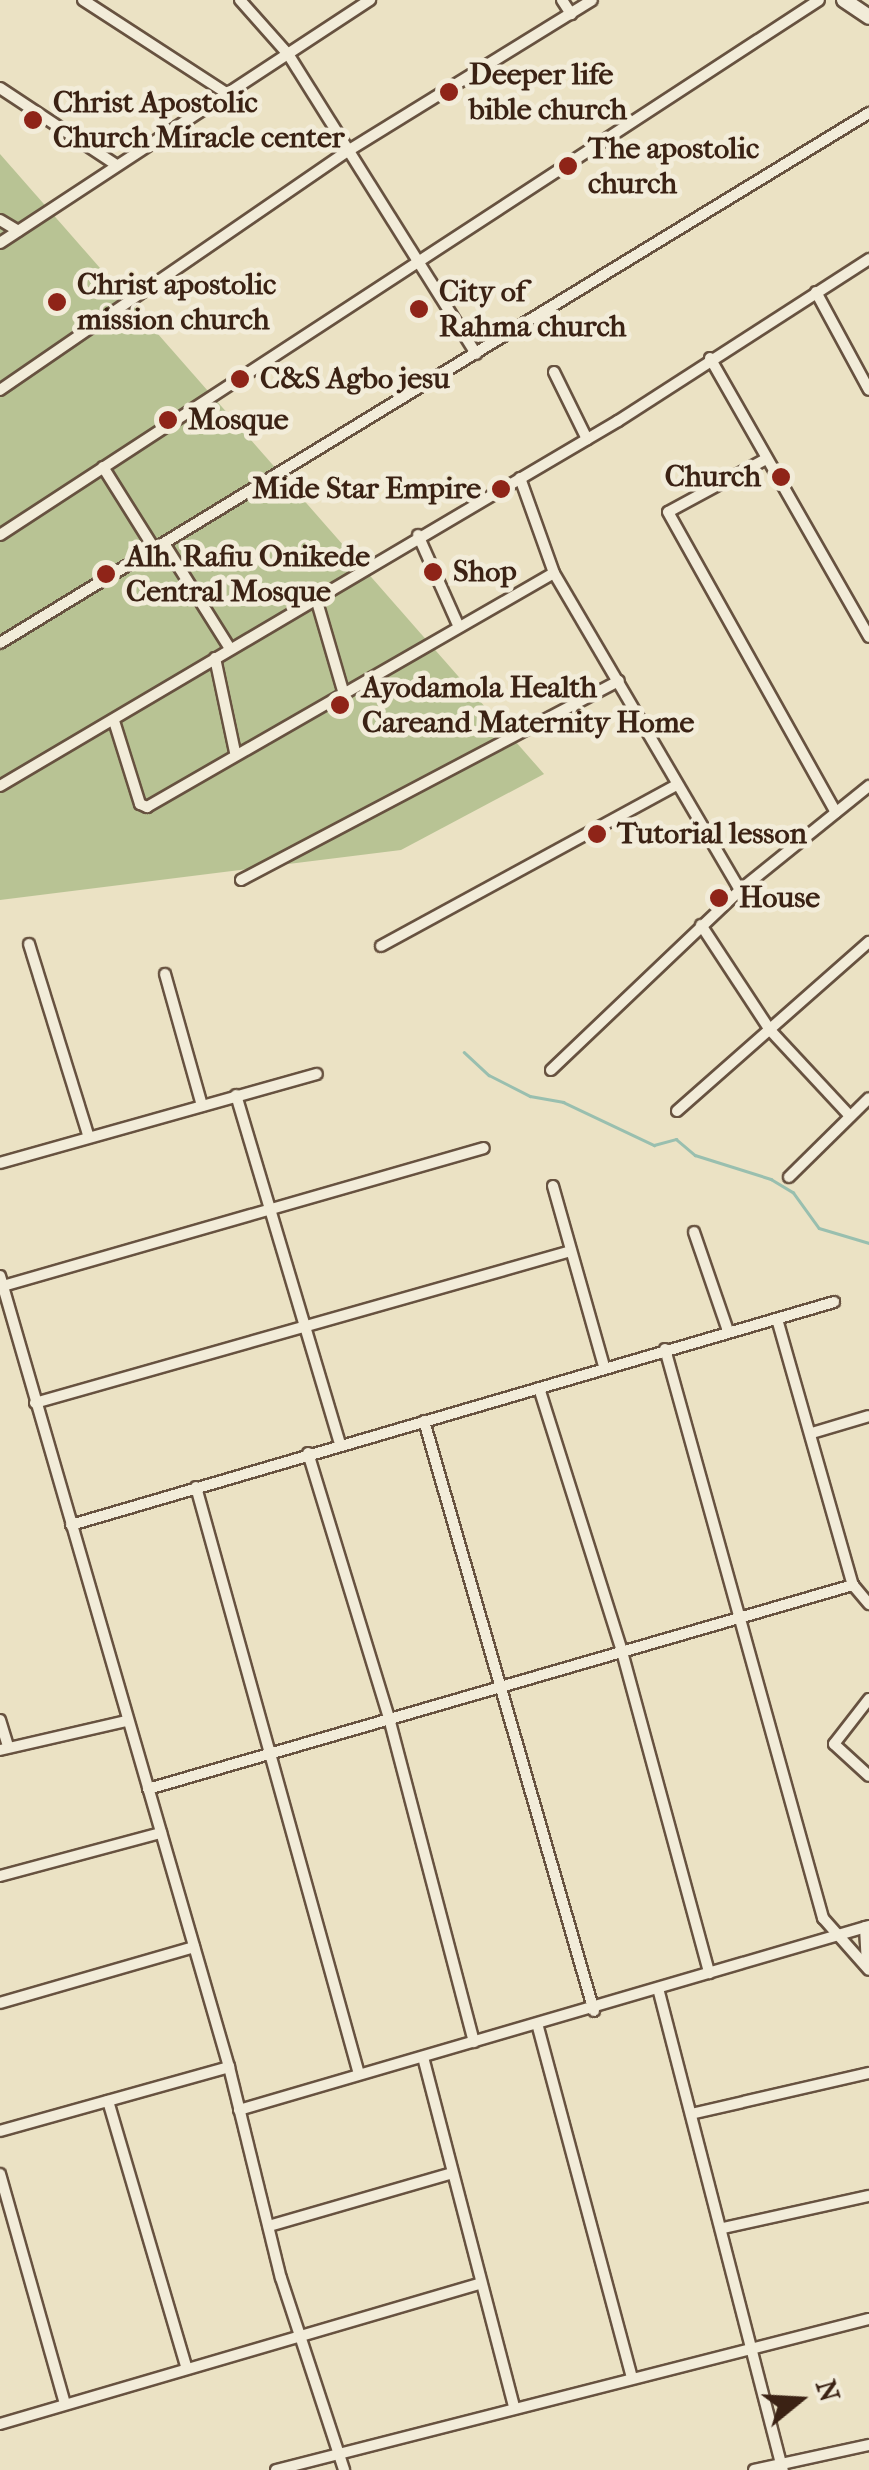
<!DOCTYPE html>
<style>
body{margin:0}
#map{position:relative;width:869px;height:2470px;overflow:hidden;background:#ebe2c4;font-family:"IM FELL French Canon",serif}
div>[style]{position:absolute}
.green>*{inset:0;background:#b8c394}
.stream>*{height:2.5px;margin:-1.25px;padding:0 1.25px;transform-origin:1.25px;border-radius:1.25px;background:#99bfaf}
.roads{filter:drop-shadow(2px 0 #675240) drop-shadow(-2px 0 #675240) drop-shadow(0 2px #675240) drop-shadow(0 -2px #675240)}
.minor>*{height:10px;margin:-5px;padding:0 5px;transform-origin:5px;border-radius:5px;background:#f2ecd9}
.tertiary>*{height:14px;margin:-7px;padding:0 7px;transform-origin:7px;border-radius:7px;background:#f2ecd9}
.dots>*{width:28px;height:28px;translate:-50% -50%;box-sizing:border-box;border:5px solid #f2ecd9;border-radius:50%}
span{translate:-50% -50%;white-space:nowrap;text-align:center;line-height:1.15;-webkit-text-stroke:10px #f2ecd9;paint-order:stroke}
.poi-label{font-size:30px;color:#3b2214;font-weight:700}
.left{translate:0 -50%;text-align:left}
.right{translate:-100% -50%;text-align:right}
.north{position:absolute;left:749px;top:2350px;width:100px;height:100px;-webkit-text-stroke:8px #f2ecd9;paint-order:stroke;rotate:72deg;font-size:28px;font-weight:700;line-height:40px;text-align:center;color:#3b2214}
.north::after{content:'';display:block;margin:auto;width:35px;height:45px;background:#3b2214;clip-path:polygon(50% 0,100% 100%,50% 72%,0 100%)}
</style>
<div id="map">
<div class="green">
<i style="clip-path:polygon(0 154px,544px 774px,401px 850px,0 900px)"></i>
</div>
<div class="stream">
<i style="left:464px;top:1052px;width:34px;rotate:43deg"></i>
<i style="left:489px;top:1075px;width:46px;rotate:27.1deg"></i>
<i style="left:530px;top:1096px;width:34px;rotate:10deg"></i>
<i style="left:563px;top:1102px;width:101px;rotate:25.3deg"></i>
<i style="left:654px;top:1145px;width:23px;rotate:-15deg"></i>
<i style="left:676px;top:1139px;width:25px;rotate:40deg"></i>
<i style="left:695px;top:1155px;width:80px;rotate:17.5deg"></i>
<i style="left:771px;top:1179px;width:26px;rotate:31deg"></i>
<i style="left:793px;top:1192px;width:44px;rotate:54.2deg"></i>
<i style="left:819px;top:1228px;width:52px;rotate:16.7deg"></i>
</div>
<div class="roads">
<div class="minor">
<i style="left:83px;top:0;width:171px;rotate:33deg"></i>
<i style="left:240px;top:0;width:72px;rotate:48.4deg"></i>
<i style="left:288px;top:54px;width:354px;rotate:57.9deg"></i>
<i style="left:562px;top:0;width:17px;rotate:57deg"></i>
<i style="left:0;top:88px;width:138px;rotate:33.5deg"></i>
<i style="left:0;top:220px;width:21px;rotate:31deg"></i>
<i style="left:0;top:243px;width:443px;rotate:-33.3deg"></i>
<i style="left:816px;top:292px;width:111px;rotate:61.6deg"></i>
<i style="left:710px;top:358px;width:321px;rotate:60.3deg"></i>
<i style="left:554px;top:372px;width:75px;rotate:63.8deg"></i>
<i style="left:0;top:390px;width:426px;rotate:-34.5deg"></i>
<i style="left:351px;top:149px;width:283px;rotate:-31.7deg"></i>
<i style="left:766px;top:459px;width:111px;rotate:151.6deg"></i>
<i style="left:668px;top:512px;width:344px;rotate:60.8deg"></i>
<i style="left:103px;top:467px;width:98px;rotate:57.9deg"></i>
<i style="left:520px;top:478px;width:101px;rotate:70.3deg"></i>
<i style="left:554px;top:573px;width:368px;rotate:59.6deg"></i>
<i style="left:0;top:535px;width:978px;rotate:-33.15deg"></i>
<i style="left:418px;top:535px;width:98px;rotate:66deg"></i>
<i style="left:165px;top:545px;width:120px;rotate:57.9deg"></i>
<i style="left:315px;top:595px;width:100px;rotate:73.7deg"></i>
<i style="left:0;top:643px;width:1018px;rotate:-31.38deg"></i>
<i style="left:215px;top:658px;width:96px;rotate:78deg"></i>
<i style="left:114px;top:721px;width:87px;rotate:72.6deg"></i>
<i style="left:140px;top:804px;width:8px;rotate:23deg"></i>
<i style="left:147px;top:807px;width:469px;rotate:-29.9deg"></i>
<i style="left:0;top:786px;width:718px;rotate:-30.57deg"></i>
<i style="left:618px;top:421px;width:299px;rotate:-32.8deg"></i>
<i style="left:241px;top:880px;width:427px;rotate:-27.8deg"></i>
<i style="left:701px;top:925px;width:126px;rotate:56.7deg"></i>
<i style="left:770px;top:1030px;width:116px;rotate:47.1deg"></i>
<i style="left:29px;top:944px;width:200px;rotate:72.8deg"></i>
<i style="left:381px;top:946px;width:336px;rotate:-28.6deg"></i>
<i style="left:165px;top:974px;width:137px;rotate:74.3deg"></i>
<i style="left:551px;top:1070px;width:261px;rotate:-43.6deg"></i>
<i style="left:740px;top:890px;width:166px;rotate:-38.9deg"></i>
<i style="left:236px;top:1095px;width:363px;rotate:73.4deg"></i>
<i style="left:677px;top:1111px;width:256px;rotate:-41.4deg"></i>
<i style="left:0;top:1163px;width:329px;rotate:-15.7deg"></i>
<i style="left:789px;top:1177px;width:112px;rotate:-44.6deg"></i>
<i style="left:553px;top:1186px;width:187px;rotate:74.2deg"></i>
<i style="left:694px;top:1232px;width:105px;rotate:71deg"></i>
<i style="left:0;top:1276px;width:823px;rotate:73.85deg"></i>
<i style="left:229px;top:2067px;width:217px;rotate:76.2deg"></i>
<i style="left:281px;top:2278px;width:202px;rotate:71.8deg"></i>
<i style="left:3px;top:1286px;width:500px;rotate:-16.01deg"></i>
<i style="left:777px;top:1319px;width:277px;rotate:74.1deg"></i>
<i style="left:853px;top:1585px;width:25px;rotate:50deg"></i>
<i style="left:665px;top:1349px;width:591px;rotate:74.48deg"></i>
<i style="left:823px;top:1918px;width:69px;rotate:48.5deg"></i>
<i style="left:539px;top:1388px;width:273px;rotate:72.5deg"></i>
<i style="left:621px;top:1648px;width:337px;rotate:74.8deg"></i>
<i style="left:35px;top:1403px;width:557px;rotate:-15.83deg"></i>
<i style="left:424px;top:1421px;width:614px;rotate:73.93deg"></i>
<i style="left:812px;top:1433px;width:59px;rotate:-16.6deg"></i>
<i style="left:308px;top:1453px;width:277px;rotate:73deg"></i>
<i style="left:389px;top:1718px;width:335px;rotate:75.3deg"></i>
<i style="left:196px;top:1487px;width:609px;rotate:74.48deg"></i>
<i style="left:71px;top:1525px;width:795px;rotate:-16.29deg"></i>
<i style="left:869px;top:1699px;width:57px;rotate:127.9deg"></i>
<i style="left:834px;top:1744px;width:47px;rotate:42.4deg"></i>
<i style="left:0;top:1720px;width:28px;rotate:73deg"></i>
<i style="left:0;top:1750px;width:130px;rotate:-12.9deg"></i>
<i style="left:148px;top:1789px;width:734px;rotate:-16.14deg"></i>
<i style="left:0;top:1876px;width:167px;rotate:-15deg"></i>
<i style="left:865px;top:1927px;width:38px;rotate:87deg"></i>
<i style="left:659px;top:1992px;width:494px;rotate:75.5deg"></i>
<i style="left:0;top:2003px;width:202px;rotate:-16.1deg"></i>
<i style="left:538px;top:2027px;width:362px;rotate:75deg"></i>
<i style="left:423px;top:2057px;width:362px;rotate:75.4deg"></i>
<i style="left:108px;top:2101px;width:279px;rotate:73.6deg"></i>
<i style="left:239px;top:2110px;width:656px;rotate:-16.28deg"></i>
<i style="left:691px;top:2114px;width:183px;rotate:-13deg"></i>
<i style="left:0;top:2131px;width:238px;rotate:-15.6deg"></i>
<i style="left:0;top:2174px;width:239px;rotate:74.2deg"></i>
<i style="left:269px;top:2226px;width:191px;rotate:-16.1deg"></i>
<i style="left:723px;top:2228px;width:149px;rotate:-12.4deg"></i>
<i style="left:0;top:2424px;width:500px;rotate:-16.3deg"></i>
<i style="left:276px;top:2470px;width:612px;rotate:-14.29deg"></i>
<i style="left:754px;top:2470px;width:118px;rotate:-12.3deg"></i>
</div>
<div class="tertiary">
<i style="left:844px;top:0;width:30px;rotate:34deg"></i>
</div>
</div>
<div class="dots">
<i style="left:449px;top:92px;background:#8f2418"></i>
<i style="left:33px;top:120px;background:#8f2418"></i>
<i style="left:568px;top:166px;background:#8f2418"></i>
<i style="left:57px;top:302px;background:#8f2418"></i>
<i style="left:419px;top:309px;background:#8f2418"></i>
<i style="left:240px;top:379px;background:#8f2418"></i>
<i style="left:168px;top:420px;background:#8f2418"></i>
<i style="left:781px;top:477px;background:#8f2418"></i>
<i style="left:501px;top:489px;background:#8f2418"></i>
<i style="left:433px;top:572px;background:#8f2418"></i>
<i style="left:106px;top:574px;background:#8f2418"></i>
<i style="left:340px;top:705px;background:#8f2418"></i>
<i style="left:597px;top:834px;background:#8f2418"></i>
<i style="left:719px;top:898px;background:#8f2418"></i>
</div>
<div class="poi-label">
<span class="left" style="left:469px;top:92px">Deeper life<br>bible church</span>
<span class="left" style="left:53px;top:120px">Christ Apostolic<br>Church Miracle center</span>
<span class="left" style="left:588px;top:166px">The apostolic<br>church</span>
<span class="left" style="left:77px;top:302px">Christ apostolic<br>mission church</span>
<span class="left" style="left:439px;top:309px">City of<br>Rahma church</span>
<span class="left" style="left:260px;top:379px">C&amp;S Agbo jesu</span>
<span class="left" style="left:188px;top:420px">Mosque</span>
<span class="right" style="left:761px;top:477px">Church</span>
<span class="right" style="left:481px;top:489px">Mide Star Empire</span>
<span class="left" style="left:126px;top:574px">Alh. Rafiu Onikede<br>Central Mosque</span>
<span class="left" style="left:453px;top:572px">Shop</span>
<span class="left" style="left:362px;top:705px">Ayodamola Health<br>Careand Maternity Home</span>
<span class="left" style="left:617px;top:834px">Tutorial lesson</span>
<span class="left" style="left:739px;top:898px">House</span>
</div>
<div class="north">N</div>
</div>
